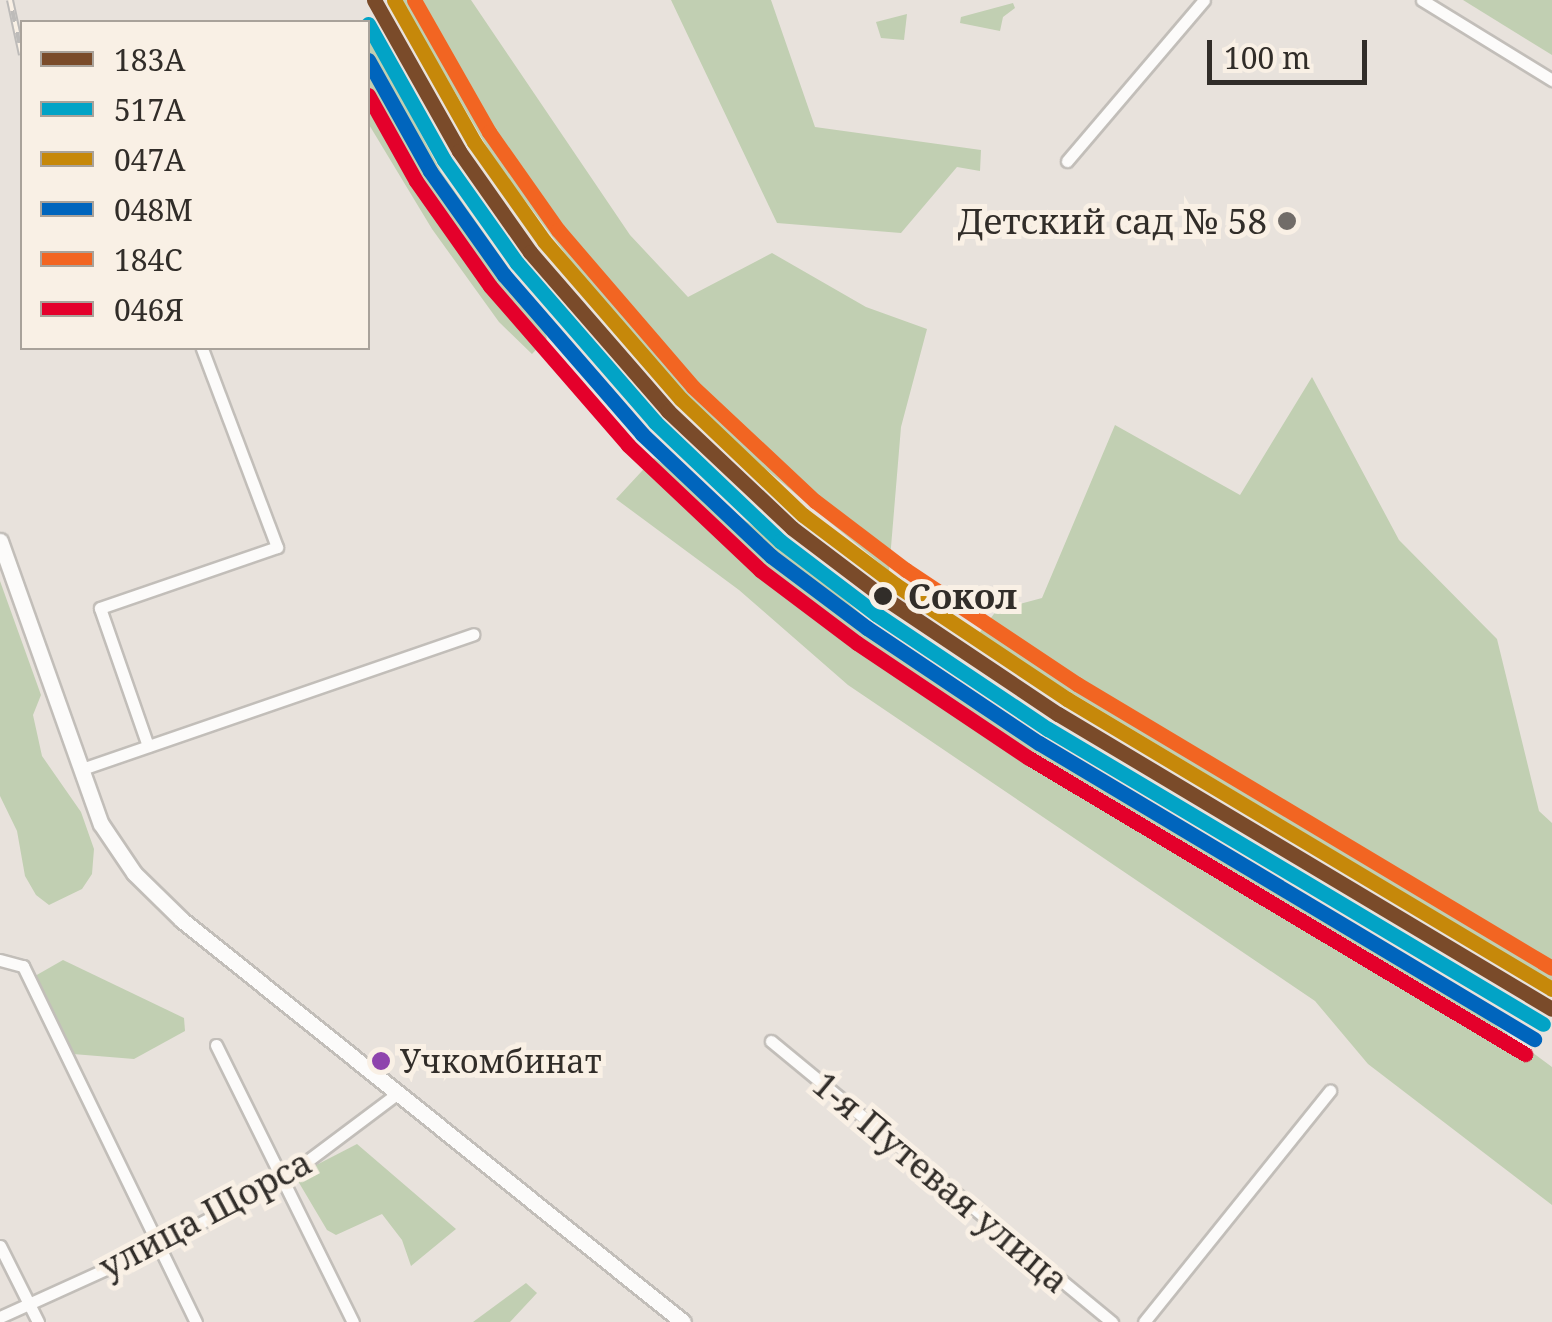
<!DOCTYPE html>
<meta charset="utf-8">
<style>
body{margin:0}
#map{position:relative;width:1552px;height:1322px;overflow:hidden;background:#e8e2dc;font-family:"Noto Serif",serif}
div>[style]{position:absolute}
.green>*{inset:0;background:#c1cfb2}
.roads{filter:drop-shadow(2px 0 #c2beb9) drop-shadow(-2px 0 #c2beb9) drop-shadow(0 2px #c2beb9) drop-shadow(0 -2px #c2beb9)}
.street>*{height:11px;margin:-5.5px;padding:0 5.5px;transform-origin:5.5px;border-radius:5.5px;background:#fcfbfa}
.secondary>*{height:15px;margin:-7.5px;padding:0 7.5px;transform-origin:7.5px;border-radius:7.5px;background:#fcfbfa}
.rail>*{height:8px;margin-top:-4px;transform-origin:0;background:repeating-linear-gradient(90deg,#f9f0e5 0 11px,#bdbbb9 0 22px);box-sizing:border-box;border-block:2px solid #bdbbb9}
.rail-1>*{height:15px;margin:-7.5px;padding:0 7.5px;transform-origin:7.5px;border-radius:7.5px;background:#7a4b2a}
.rail-2>*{height:15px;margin:-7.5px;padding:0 7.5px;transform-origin:7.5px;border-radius:7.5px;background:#02a3c6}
.rail-3>*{height:15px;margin:-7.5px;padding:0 7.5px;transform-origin:7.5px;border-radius:7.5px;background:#c6880a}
.rail-4>*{height:15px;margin:-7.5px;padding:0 7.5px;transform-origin:7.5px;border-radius:7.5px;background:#0065bd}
.rail-5>*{height:15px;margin:-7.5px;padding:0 7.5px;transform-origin:7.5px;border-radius:7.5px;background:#f26522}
.rail-6>*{height:15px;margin:-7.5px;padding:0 7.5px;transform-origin:7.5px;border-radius:7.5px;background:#e4002b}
.dots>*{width:28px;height:28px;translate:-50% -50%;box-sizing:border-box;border:5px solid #f9f0e5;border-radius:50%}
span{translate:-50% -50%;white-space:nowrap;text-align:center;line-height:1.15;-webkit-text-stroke:10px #f9f0e5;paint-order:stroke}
.bus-label{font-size:32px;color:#312d29}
.left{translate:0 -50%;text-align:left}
.poi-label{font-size:35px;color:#312d29}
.right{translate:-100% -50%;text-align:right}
.stop-label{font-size:35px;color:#312d29;font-weight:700}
.street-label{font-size:35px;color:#312d29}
.legend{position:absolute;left:20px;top:20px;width:350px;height:330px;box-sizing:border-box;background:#f9f0e5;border:2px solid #a9a29a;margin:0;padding:12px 18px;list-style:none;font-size:30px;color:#312d29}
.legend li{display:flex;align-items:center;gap:20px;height:50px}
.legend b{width:50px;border:2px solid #a9a29a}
.scale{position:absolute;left:1207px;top:40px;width:160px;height:45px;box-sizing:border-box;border:5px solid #312d29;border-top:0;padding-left:12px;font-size:30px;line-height:35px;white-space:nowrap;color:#312d29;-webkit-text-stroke:8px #f9f0e5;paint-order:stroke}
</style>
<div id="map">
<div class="green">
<i style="clip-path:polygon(401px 0,471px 0,630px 235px,688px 297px,772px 253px,866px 307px,927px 329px,901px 427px,889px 571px,744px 451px,635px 346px,495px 161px)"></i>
<i style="clip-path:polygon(671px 0,771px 0,815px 127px,981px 150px,980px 171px,957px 167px,901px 233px,777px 223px)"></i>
<i style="clip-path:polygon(1463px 0,1552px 0,1552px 55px)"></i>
<i style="clip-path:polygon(1013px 3px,1015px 8px,1003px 17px,1000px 31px,960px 23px,961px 17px)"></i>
<i style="clip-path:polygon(907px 14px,904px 40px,881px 38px,876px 22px)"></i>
<i style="clip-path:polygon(368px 33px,441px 172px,535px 306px,547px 338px,532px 354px,499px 322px,432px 229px,368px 123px)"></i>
<i style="clip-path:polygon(1312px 377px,1399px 540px,1497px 639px,1539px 811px,1552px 823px,1552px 982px,977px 636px,997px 610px,1042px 598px,1115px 425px,1240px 495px)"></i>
<i style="clip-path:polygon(654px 458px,791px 552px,914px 661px,1236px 865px,1404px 957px,1552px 1067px,1552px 1205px,1368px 1064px,1315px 1001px,848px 685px,739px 590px,616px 499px)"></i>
<i style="clip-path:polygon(0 581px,41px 695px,33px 715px,42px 756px,81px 812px,94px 849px,92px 874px,82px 889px,49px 905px,36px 895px,25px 876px,17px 831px,0 796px)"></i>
<i style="clip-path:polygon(63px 960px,184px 1018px,185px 1031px,134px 1059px,73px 1054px,35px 976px)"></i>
<i style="clip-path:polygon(357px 1144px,456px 1229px,411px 1266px,402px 1240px,382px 1214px,336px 1235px,327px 1230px,295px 1176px)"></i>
<i style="clip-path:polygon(526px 1283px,537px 1293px,510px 1322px,473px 1322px)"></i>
</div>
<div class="roads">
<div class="street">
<i style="left:1422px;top:0;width:153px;rotate:31.6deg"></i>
<i style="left:1067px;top:161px;width:211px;rotate:-49.6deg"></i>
<i style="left:148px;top:746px;width:146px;rotate:-109.2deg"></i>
<i style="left:100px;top:608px;width:187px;rotate:-19deg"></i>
<i style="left:277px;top:547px;width:213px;rotate:-110.7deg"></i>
<i style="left:82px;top:769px;width:414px;rotate:-19deg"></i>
<i style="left:0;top:960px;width:24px;rotate:15deg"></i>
<i style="left:23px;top:966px;width:396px;rotate:64.1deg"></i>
<i style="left:771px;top:1041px;width:442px;rotate:39.5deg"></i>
<i style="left:216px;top:1045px;width:309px;rotate:63.7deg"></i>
<i style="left:0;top:1246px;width:85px;rotate:63.4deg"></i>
<i style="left:0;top:1317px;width:175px;rotate:-24.4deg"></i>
<i style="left:159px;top:1245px;width:139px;rotate:-27.9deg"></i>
<i style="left:282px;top:1180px;width:146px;rotate:-36.9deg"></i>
<i style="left:1144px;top:1322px;width:297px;rotate:-51.2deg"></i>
</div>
<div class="secondary">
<i style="left:0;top:541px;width:300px;rotate:70.4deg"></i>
<i style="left:101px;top:824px;width:59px;rotate:56deg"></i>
<i style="left:134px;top:873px;width:67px;rotate:44.4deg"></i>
<i style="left:182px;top:920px;width:642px;rotate:38.74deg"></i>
</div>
</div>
<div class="rail">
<i style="left:10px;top:0;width:56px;rotate:77.7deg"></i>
</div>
<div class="rail-1">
<i style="left:374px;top:0;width:173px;rotate:60.6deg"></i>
<i style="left:459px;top:151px;width:123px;rotate:54.9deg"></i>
<i style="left:530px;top:252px;width:211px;rotate:49deg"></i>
<i style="left:668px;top:411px;width:170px;rotate:43.3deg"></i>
<i style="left:792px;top:528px;width:118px;rotate:37.1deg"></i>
<i style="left:886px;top:599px;width:207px;rotate:33.8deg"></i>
<i style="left:1058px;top:714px;width:575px;rotate:30.84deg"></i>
</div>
<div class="rail-2">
<i style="left:368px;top:24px;width:156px;rotate:60.8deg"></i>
<i style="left:444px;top:160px;width:126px;rotate:54.7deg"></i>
<i style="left:517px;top:263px;width:211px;rotate:49deg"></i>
<i style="left:655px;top:422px;width:173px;rotate:43.6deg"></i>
<i style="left:780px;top:541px;width:121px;rotate:37.2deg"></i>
<i style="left:876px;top:614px;width:207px;rotate:33.8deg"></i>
<i style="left:1048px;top:729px;width:576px;rotate:30.79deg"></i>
</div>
<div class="rail-3">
<i style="left:394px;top:0;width:163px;rotate:60.6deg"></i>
<i style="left:474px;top:142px;width:121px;rotate:54.7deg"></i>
<i style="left:544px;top:241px;width:209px;rotate:49.1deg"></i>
<i style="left:681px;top:399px;width:168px;rotate:43.6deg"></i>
<i style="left:803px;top:515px;width:116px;rotate:37deg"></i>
<i style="left:896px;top:585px;width:206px;rotate:33.7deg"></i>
<i style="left:1067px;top:699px;width:565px;rotate:30.88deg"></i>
</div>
<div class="rail-4">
<i style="left:368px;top:60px;width:127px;rotate:60.8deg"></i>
<i style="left:430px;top:171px;width:128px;rotate:54.6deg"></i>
<i style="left:504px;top:275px;width:211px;rotate:49deg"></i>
<i style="left:642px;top:434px;width:178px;rotate:43.4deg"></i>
<i style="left:771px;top:556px;width:120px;rotate:36.9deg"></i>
<i style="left:867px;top:628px;width:207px;rotate:33.8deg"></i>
<i style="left:1039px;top:743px;width:577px;rotate:30.88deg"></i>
</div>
<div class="rail-5">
<i style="left:414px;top:0;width:152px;rotate:60.4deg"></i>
<i style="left:489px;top:132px;width:120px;rotate:54.9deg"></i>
<i style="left:558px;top:230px;width:207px;rotate:49.3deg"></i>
<i style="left:693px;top:387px;width:167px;rotate:43.1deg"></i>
<i style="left:815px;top:501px;width:114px;rotate:37.2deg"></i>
<i style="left:906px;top:570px;width:206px;rotate:33.7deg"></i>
<i style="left:1077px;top:684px;width:553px;rotate:30.87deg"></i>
</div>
<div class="rail-6">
<i style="left:368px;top:95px;width:98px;rotate:60.8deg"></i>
<i style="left:416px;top:181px;width:128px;rotate:54.8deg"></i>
<i style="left:490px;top:286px;width:211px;rotate:49deg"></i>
<i style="left:628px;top:445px;width:182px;rotate:43.4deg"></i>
<i style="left:760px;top:570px;width:121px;rotate:37deg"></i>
<i style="left:857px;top:643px;width:207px;rotate:33.8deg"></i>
<i style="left:1029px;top:758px;width:578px;rotate:30.83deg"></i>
</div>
<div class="dots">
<i style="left:1287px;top:221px;background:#716c68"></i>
<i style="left:883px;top:596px;background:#312d29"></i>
<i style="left:381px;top:1061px;background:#8e44ad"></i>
</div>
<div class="bus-label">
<span class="left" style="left:400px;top:1061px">Учкомбинат</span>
</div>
<div class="poi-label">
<span class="right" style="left:1267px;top:221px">Детский сад № 58</span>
</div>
<div class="stop-label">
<span class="left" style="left:908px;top:596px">Сокол</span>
</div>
<div class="street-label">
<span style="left:941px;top:1182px;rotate:40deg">1-я Путевая улица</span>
<span style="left:205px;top:1214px;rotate:-28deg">улица Щорса</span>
</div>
<ul class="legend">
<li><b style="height:12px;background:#7a4b2a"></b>183А</li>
<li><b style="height:12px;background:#02a3c6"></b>517А</li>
<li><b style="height:12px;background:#c6880a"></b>047А</li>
<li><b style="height:12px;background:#0065bd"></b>048М</li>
<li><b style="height:12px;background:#f26522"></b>184С</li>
<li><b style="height:12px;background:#e4002b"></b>046Я</li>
</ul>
<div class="scale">100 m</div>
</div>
